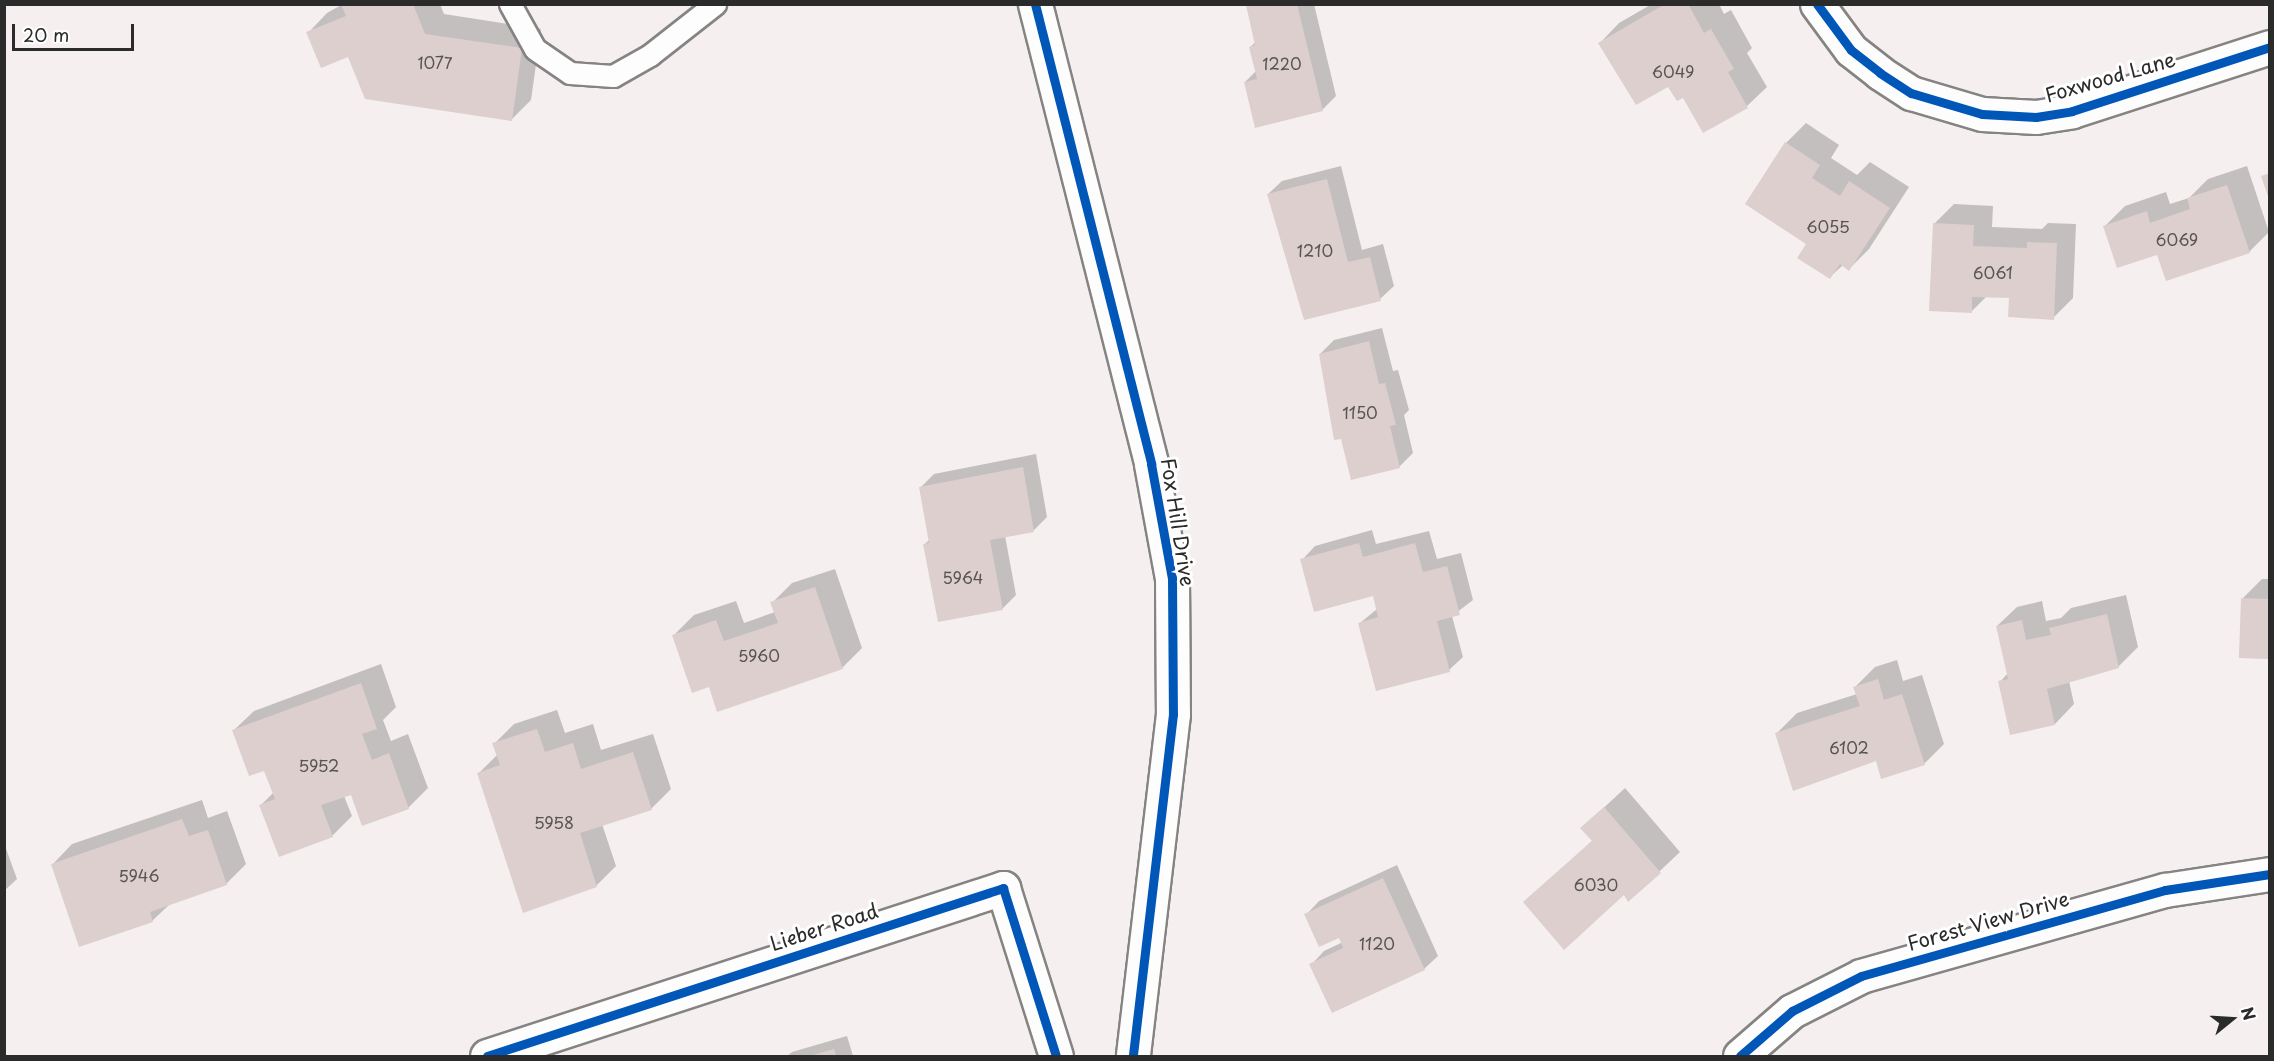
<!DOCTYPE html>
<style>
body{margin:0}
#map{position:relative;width:2274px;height:1061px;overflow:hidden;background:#f5efef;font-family:"Playpen Sans",sans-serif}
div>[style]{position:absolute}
.shadow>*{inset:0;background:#0003}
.building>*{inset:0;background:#ddcfce;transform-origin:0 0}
.roads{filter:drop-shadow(2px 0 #868383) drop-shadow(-2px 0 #868383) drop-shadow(0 2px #868383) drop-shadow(0 -2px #868383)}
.lane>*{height:21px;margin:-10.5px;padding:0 10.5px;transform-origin:10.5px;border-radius:10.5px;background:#fefdfd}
.street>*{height:33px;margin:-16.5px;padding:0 16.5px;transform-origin:16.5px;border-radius:16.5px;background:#fefdfd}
.secondary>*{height:33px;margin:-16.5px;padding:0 16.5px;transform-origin:16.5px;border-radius:16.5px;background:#fefdfd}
.cycleway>*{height:9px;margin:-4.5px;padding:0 4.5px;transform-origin:4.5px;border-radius:4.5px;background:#0057b8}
span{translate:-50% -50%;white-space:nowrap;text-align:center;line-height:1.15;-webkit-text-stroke:6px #fff;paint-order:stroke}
.number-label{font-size:16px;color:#585454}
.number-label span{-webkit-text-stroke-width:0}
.street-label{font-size:20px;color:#2b2b2b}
.frame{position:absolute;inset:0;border:6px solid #2b2b2b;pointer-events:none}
.north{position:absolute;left:2202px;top:989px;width:60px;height:60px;-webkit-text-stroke:4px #fff;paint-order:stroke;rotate:72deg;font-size:16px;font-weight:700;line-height:24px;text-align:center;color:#2b2b2b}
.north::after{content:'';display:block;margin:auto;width:21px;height:27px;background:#2b2b2b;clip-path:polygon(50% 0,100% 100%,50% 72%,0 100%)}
.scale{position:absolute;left:12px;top:24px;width:122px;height:27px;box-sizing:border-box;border:3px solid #2b2b2b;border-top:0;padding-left:8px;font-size:18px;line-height:21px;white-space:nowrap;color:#2b2b2b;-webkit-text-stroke:4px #fff;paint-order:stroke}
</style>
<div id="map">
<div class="shadow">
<i style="clip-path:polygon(343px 4px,440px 4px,444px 14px,541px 29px,531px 100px,511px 120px,349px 55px,308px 33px,327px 13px)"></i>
<i style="clip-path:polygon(1248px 4px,1314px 4px,1336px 96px,1322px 110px,1245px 82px,1256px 71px,1250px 47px,1256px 42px)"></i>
<i style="clip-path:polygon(1652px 4px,1719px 4px,1724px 14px,1731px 10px,1752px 48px,1747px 53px,1767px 87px,1747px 106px,1684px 96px,1600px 43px,1619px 23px)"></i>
<i style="clip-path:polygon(1806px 123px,1839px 145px,1831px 158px,1857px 175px,1870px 162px,1909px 187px,1869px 249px,1849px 269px,1843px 265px,1830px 277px,1808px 244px,1786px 143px)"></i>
<i style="clip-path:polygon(1341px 166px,1362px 250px,1383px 244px,1394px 286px,1380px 299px,1268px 194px,1282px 181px)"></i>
<i style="clip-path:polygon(2247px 166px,2269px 232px,2249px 252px,2158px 253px,2105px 226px,2125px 206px,2166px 192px,2170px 204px,2189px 198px,2208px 179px)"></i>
<i style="clip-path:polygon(1954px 204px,1993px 206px,1992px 227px,2042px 229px,2048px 223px,2076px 224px,2073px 298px,2053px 318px,2011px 297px,1987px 296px,1971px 312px,1934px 224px)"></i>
<i style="clip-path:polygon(1382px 328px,1393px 371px,1398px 370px,1409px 410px,1404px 415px,1413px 453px,1399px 467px,1320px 354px,1334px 340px)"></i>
<i style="clip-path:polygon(1036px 454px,1047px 517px,1034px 530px,1005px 536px,1016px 595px,1002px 609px,924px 545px,930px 539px,921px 487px,934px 474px)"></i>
<i style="clip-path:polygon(1372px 530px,1376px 544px,1429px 531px,1437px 559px,1461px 553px,1473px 600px,1452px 616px,1463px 657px,1449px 670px,1360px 623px,1377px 609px,1374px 594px,1302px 560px,1315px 546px)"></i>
<i style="clip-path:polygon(835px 569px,862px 648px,842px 668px,710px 686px,674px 635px,694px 615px,736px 601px,744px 623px,775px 612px,772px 603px,792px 583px)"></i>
<i style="clip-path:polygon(2262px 579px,2270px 579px,2270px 658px,2242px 599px)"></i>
<i style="clip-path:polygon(2126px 595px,2138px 647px,2118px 667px,2069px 681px,2074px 704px,2055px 724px,2011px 733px,2000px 682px,2008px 673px,1997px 626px,2017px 607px,2042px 601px,2046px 621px,2061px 618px,2071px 608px)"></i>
<i style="clip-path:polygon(1897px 660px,1903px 681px,1922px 675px,1944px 744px,1924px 764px,1877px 759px,1777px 733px,1797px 713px,1857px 694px,1855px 687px,1875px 667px)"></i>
<i style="clip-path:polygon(381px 664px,396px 707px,383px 720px,391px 741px,408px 734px,428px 788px,408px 808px,352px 793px,344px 796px,352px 816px,332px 836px,261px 805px,274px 792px,265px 769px,234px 730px,254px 711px)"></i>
<i style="clip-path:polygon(557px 710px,565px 733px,593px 724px,601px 750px,653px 734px,671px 789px,651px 809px,602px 824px,616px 866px,596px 886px,479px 773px,498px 754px,494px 744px,514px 724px)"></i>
<i style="clip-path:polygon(1625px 788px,1680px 852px,1629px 900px,1624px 893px,1525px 902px,1593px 840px,1582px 828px)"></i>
<i style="clip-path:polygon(202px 800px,208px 818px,227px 811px,246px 864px,226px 884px,170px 904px,152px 921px,53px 864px,72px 844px)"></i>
<i style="clip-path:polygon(4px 843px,17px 879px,4px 891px)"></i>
<i style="clip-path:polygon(1397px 865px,1438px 956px,1424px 969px,1311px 965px,1324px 951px,1343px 942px,1340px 936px,1306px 915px,1319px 901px)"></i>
<i style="clip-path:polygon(847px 1036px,853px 1056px,787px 1056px,792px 1052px)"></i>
</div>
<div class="building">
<i style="clip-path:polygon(341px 4px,413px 4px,425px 34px,522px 48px,512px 121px,365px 99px,348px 57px,321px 68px,306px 32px,346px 16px)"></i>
<i style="clip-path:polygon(1297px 4px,1323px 111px,1255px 128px,1244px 82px,1257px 79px,1249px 47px,1255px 45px,1246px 5px)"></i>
<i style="clip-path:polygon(1665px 4px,1688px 4px,1704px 33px,1711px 29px,1734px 69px,1728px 72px,1748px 108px,1703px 133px,1683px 98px,1677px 101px,1668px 87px,1636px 105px,1598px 43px)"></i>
<i style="clip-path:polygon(1785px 142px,1820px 165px,1812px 178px,1840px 196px,1849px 181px,1890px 208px,1849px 271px,1840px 264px,1830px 279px,1797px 258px,1806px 244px,1745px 204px)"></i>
<i style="clip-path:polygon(2270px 173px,2270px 199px,2269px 199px,2261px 176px)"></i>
<i style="clip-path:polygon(1327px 179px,1348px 262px,1370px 257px,1381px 301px,1304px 320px,1267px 194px)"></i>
<i style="clip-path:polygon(2227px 185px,2250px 253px,2166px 281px,2157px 255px,2117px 268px,2103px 226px,2147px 211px,2150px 223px,2190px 209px,2187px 198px)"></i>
<i style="clip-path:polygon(1933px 223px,1974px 225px,1973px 246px,2027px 248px,2027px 242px,2057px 243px,2054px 320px,2008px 317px,2009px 298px,1972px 297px,1972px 313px,1929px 311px)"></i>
<i style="clip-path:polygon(1369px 341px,1379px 384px,1385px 383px,1396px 425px,1390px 426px,1400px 468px,1351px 480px,1341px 439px,1334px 440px,1319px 354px)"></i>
<i style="clip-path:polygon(1023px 467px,1034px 532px,990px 540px,1003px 610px,938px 622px,923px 544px,929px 543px,919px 487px)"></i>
<i style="clip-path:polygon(1359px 543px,1363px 557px,1415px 543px,1423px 572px,1447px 566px,1460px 615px,1437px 621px,1450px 672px,1376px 691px,1358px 623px,1378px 617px,1373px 596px,1314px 612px,1300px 559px)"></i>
<i style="clip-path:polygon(815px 587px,843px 669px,717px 712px,709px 687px,692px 693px,672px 635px,716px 620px,724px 641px,778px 623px,770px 602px)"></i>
<i style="left:2241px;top:598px;width:29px;height:60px;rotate:2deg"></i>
<i style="clip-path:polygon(2107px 614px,2119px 668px,2047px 689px,2055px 725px,2010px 735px,1998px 681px,2008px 679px,1996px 626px,2022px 620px,2026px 640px,2051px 635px,2049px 628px)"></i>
<i style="clip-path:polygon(1878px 679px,1884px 700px,1902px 694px,1925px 765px,1881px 779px,1876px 761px,1793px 791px,1775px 733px,1860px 706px,1853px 687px)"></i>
<i style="clip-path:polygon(361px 683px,377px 729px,362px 734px,372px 760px,389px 753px,409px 809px,362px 826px,351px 795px,321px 805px,333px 837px,279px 857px,259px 805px,275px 799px,264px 771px,249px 776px,232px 730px)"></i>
<i style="clip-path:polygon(537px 729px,545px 752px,573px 743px,581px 769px,633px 752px,652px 810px,580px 833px,597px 887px,523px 913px,477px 773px,500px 765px,492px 743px)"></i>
<i style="clip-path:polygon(1604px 807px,1661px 873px,1628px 902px,1624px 895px,1564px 950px,1523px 902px,1592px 841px,1580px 828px)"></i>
<i style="clip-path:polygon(182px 819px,189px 836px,208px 830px,227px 885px,150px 912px,153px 922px,79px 947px,51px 864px)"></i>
<i style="clip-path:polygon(1383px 878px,1425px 970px,1332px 1013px,1309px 964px,1343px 948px,1339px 938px,1319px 947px,1304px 914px)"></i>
<i style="clip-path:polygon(834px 1049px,836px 1056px,810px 1056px)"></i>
</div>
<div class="roads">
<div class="lane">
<i style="left:510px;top:4px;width:51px;rotate:60.9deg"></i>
<i style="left:535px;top:49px;width:42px;rotate:34.4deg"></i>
<i style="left:570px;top:73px;width:43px;rotate:4deg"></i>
<i style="left:613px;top:76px;width:43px;rotate:-29.6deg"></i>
<i style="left:650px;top:55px;width:83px;rotate:-38.1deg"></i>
</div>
<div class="street">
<i style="left:1817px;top:4px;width:57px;rotate:53.5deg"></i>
<i style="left:1851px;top:50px;width:37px;rotate:38deg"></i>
<i style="left:1880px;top:73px;width:37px;rotate:33deg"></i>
<i style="left:1911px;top:93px;width:74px;rotate:16.5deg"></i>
<i style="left:1982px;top:114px;width:54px;rotate:3.2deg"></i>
<i style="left:2036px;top:117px;width:36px;rotate:-9deg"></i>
<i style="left:2072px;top:111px;width:208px;rotate:-17.9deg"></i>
<i style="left:487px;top:1056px;width:543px;rotate:-18.03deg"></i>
<i style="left:1003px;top:888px;width:176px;rotate:72.5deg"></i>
<i style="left:1740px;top:1056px;width:69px;rotate:-40.9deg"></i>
<i style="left:1792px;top:1011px;width:77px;rotate:-26.9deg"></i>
<i style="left:1861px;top:976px;width:316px;rotate:-15.8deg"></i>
<i style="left:2165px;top:890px;width:106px;rotate:-8.7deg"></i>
</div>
<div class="secondary">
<i style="left:1035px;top:4px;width:474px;rotate:75.8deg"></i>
<i style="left:1151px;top:464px;width:116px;rotate:79.6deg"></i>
<i style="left:1172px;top:578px;width:136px;rotate:89.6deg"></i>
<i style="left:1173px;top:714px;width:344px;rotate:96.7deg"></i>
</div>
</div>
<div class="cycleway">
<i style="left:1035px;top:4px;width:474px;rotate:75.8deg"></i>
<i style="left:1151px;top:464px;width:116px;rotate:79.6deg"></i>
<i style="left:1172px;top:578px;width:136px;rotate:89.6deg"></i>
<i style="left:1173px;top:714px;width:344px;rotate:96.7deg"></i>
<i style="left:1817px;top:4px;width:57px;rotate:53.5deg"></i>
<i style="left:1851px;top:50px;width:37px;rotate:38deg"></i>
<i style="left:1880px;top:73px;width:37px;rotate:33deg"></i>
<i style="left:1911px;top:93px;width:74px;rotate:16.5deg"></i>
<i style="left:1982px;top:114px;width:54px;rotate:3.2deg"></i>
<i style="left:2036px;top:117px;width:36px;rotate:-9deg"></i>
<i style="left:2072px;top:111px;width:208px;rotate:-17.9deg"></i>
<i style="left:487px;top:1056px;width:543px;rotate:-18.03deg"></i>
<i style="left:1003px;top:888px;width:176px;rotate:72.5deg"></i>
<i style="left:1740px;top:1056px;width:69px;rotate:-40.9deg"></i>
<i style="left:1792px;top:1011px;width:77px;rotate:-26.9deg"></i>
<i style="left:1861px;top:976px;width:316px;rotate:-15.8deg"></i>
<i style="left:2165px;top:890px;width:106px;rotate:-8.7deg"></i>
</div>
<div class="number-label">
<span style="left:435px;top:62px">1077</span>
<span style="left:1282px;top:63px">1220</span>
<span style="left:1673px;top:71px">6049</span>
<span style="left:1828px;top:226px">6055</span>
<span style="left:2177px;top:239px">6069</span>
<span style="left:1315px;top:250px">1210</span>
<span style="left:1993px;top:272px">6061</span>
<span style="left:1360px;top:412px">1150</span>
<span style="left:963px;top:577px">5964</span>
<span style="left:759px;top:655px">5960</span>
<span style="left:1849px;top:747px">6102</span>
<span style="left:319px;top:765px">5952</span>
<span style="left:554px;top:822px">5958</span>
<span style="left:139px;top:875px">5946</span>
<span style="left:1596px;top:884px">6030</span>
<span style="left:1377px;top:943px">1120</span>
</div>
<div class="street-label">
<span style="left:2110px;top:77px;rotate:-16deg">Foxwood Lane</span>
<span style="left:1178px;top:522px;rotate:81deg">Fox Hill Drive</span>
<span style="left:1988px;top:921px;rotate:-16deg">Forest View Drive</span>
<span style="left:824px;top:927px;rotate:-18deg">Lieber Road</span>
</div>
<div class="frame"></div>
<div class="north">N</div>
<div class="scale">20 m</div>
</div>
